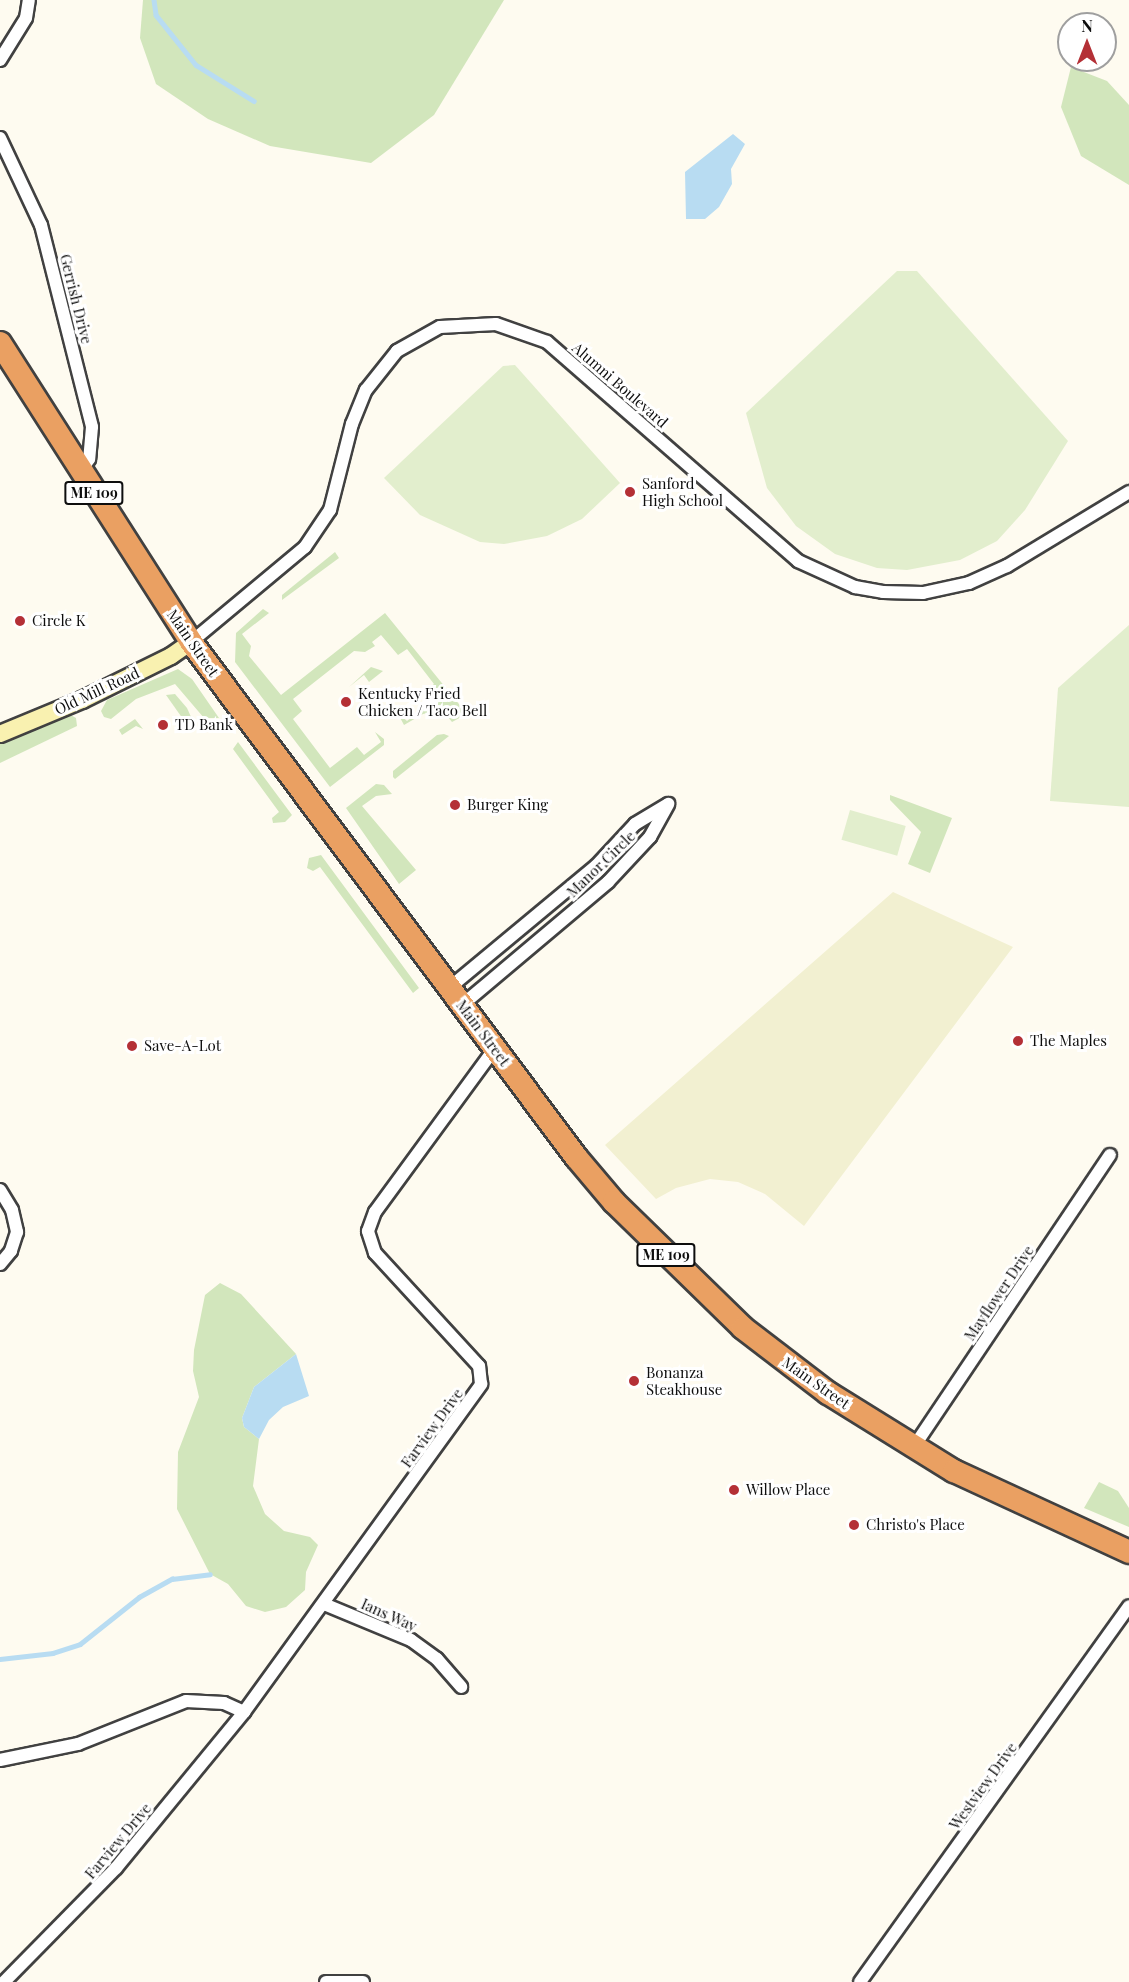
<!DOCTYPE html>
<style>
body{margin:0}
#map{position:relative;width:1129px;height:1982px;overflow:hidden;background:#fefbf0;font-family:"Playfair Display",serif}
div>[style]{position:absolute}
.farmland>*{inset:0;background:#f2f0d1}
.green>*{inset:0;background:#d2e6bc}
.pitch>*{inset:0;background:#e2eecd;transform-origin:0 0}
.water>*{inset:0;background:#b8dcf2}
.stream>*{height:4.5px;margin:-2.25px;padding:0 2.25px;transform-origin:2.25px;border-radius:2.25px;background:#b8dcf2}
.roads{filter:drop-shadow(2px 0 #414141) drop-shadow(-2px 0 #414141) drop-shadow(0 2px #414141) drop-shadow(0 -2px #414141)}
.street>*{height:12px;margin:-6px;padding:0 6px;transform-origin:6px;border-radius:6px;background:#fff}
.secondary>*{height:16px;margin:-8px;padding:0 8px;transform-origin:8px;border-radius:8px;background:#f9f1b0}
.highway>*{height:22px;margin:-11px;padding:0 11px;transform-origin:11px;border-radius:11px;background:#eaa062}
.dots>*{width:16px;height:16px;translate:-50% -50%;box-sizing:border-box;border:3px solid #fff;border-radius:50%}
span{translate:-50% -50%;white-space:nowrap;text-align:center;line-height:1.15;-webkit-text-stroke:6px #fff;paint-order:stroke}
.shield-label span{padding:2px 4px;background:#fff;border:2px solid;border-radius:4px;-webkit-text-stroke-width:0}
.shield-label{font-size:14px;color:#0e0e0e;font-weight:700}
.street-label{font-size:15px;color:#0e0e0e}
.poi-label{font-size:15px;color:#0e0e0e}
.left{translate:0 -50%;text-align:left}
.north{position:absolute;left:1057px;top:12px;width:60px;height:60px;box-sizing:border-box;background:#fff;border:2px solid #9f9f9f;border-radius:50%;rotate:0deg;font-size:16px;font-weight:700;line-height:24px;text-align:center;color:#0e0e0e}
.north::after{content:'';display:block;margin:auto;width:21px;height:27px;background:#b43036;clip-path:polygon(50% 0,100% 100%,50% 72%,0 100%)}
</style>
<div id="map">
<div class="farmland">
<i style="clip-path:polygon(893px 892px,1013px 947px,804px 1226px,765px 1194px,738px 1182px,710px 1179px,676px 1188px,656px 1199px,605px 1145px)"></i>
</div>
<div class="green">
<i style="clip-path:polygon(143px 0,504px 0,434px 115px,371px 163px,270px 146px,208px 119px,156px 84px,140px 38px)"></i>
<i style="clip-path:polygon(1071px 67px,1107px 81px,1129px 105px,1129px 185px,1081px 156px,1061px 107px)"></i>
<i style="clip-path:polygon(335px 552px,339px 558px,282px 600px,282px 595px)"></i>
<i style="clip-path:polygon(263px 609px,269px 613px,242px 634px,251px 646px,249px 656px,281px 695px,385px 613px,467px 714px,452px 722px,442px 710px,423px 714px,404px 725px,397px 712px,407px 721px,432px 701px,425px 692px,434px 684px,407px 649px,398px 655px,381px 635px,372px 642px,375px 646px,365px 652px,354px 651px,293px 699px,302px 711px,293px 719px,330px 768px,357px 747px,364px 755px,381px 742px,375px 732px,384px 739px,384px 745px,330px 787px,235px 662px,236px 633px)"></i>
<i style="clip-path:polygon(371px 667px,383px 671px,369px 682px,364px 675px,349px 687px)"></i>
<i style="clip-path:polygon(178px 669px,192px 679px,219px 718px,204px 718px,175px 684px,136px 699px,111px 719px,104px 717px,101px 711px,107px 700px)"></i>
<i style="clip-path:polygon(175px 694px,187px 708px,196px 728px,190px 729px,166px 695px)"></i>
<i style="clip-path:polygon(69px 714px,76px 718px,77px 726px,0 763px,0 743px)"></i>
<i style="clip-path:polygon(135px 719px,143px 729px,136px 726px,122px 735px,119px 730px)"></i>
<i style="clip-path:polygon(444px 734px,449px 736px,395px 779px,393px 777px,393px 771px,437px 735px)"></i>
<i style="clip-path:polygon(238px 742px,292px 815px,285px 822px,273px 823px,272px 818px,279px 812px,233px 749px)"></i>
<i style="clip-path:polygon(376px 784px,384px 785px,392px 794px,376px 796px,362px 806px,416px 870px,399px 884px,346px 808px)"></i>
<i style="clip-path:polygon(890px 795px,952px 818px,930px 873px,908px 864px,921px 832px,890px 800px)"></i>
<i style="clip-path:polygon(321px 855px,419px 988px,413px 993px,320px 867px,313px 871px,307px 868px,309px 858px)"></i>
<i style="clip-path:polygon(220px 1283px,241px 1294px,296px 1354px,254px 1387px,242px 1418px,244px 1427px,259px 1439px,253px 1486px,265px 1514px,284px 1531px,310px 1537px,318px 1545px,306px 1572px,305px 1590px,286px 1607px,265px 1612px,246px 1606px,228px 1584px,210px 1574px,177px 1509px,178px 1452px,199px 1397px,193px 1371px,194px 1350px,205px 1295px)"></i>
<i style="clip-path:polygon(1099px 1482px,1118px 1491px,1129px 1508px,1129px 1527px,1084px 1508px)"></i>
</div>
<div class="pitch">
<i style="clip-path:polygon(897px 271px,917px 271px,1068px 441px,1025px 510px,997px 541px,960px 560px,907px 570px,877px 568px,835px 554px,796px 526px,767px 488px,746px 413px)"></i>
<i style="clip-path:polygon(515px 365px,620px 483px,582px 519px,547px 536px,504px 544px,480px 542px,420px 515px,384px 478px,503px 366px)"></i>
<i style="clip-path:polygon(1129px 625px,1129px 807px,1050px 801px,1058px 688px)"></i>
<i style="left:850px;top:810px;width:58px;height:31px;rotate:16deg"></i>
</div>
<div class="water">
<i style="clip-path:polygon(733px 134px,745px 144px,731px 169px,732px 184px,719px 207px,705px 219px,686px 219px,685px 172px)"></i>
<i style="clip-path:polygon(296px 1354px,309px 1396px,283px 1407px,269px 1420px,259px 1439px,244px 1427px,242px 1418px,254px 1387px)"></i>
</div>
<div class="stream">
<i style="left:154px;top:0;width:15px;rotate:82deg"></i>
<i style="left:156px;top:15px;width:64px;rotate:51.3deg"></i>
<i style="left:196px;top:65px;width:68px;rotate:31.8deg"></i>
<i style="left:0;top:1659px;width:53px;rotate:-6.5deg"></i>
<i style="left:53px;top:1653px;width:28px;rotate:-18deg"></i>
<i style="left:80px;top:1644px;width:75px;rotate:-38.5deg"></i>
<i style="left:139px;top:1597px;width:38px;rotate:-29deg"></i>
<i style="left:172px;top:1579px;width:38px;rotate:-7deg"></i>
</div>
<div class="roads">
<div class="street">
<i style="left:0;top:60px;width:49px;rotate:-58.2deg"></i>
<i style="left:26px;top:18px;width:18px;rotate:-81deg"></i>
<i style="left:0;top:138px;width:96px;rotate:64.8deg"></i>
<i style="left:41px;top:225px;width:208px;rotate:75.8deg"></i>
<i style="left:92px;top:427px;width:32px;rotate:95deg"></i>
<i style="left:89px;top:459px;width:17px;rotate:123deg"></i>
<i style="left:191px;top:642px;width:148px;rotate:-39.8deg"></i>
<i style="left:305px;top:547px;width:45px;rotate:-56deg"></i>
<i style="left:330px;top:510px;width:89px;rotate:-75.7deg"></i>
<i style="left:352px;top:424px;width:37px;rotate:-68deg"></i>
<i style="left:366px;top:390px;width:50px;rotate:-51.5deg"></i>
<i style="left:397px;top:351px;width:49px;rotate:-29.2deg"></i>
<i style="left:440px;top:327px;width:56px;rotate:-3.1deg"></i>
<i style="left:496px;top:324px;width:54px;rotate:19.4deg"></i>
<i style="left:547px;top:342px;width:333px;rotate:41.1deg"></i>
<i style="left:798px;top:561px;width:63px;rotate:24.5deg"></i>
<i style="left:855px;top:587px;width:28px;rotate:10deg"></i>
<i style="left:883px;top:592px;width:40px;rotate:1.4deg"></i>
<i style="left:923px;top:593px;width:47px;rotate:-12.3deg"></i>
<i style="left:969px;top:583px;width:42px;rotate:-24.1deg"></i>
<i style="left:1007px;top:566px;width:143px;rotate:-31.2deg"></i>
<i style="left:449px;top:988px;width:191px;rotate:-39.7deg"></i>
<i style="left:596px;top:866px;width:57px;rotate:-47.1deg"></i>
<i style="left:635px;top:824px;width:37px;rotate:-31deg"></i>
<i style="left:462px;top:1005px;width:191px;rotate:-40.1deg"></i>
<i style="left:608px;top:882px;width:62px;rotate:-47deg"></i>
<i style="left:650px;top:837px;width:38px;rotate:-61deg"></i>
<i style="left:0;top:1190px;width:23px;rotate:59deg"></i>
<i style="left:12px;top:1210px;width:23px;rotate:77deg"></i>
<i style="left:17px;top:1232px;width:20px;rotate:108deg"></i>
<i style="left:11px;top:1251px;width:17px;rotate:130deg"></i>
<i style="left:913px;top:1448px;width:353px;rotate:-56.1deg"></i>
<i style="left:324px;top:1604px;width:94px;rotate:22.5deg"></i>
<i style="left:411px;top:1640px;width:32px;rotate:36deg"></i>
<i style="left:437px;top:1659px;width:37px;rotate:49deg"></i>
<i style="left:0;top:1760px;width:80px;rotate:-11.6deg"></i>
<i style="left:78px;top:1744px;width:116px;rotate:-21.7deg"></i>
<i style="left:186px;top:1701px;width:38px;rotate:3deg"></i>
<i style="left:224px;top:1703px;width:22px;rotate:24deg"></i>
<i style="left:4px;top:1982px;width:160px;rotate:-45.5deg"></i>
<i style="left:116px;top:1868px;width:202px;rotate:-50.6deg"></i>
<i style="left:244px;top:1712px;width:405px;rotate:-54.1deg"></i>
<i style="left:481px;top:1384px;width:18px;rotate:-96deg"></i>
<i style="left:479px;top:1366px;width:154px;rotate:-132.6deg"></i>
<i style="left:375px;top:1253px;width:23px;rotate:-108deg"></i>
<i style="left:368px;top:1231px;width:20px;rotate:-70deg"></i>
<i style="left:375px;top:1212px;width:203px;rotate:-53.8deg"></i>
<i style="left:326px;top:1982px;width:37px"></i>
<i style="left:860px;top:1982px;width:462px;rotate:-54.4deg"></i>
</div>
<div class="secondary">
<i style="left:0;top:734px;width:89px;rotate:-22.5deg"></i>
<i style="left:82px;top:700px;width:99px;rotate:-26.3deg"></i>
<i style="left:171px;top:656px;width:24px;rotate:-35deg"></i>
</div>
<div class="highway">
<i style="left:0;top:343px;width:355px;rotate:57.4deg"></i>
<i style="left:191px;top:642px;width:643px;rotate:53.22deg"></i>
<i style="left:576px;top:1157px;width:59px;rotate:49.8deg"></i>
<i style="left:614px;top:1202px;width:180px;rotate:44.3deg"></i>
<i style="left:743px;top:1328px;width:107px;rotate:37.4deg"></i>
<i style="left:828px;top:1393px;width:148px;rotate:31.8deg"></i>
<i style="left:954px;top:1471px;width:193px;rotate:24.8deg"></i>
</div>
</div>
<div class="dots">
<i style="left:630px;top:492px;background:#b43036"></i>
<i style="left:20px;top:621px;background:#b43036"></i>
<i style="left:346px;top:702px;background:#b43036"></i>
<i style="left:163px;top:725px;background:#b43036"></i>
<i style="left:455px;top:805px;background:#b43036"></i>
<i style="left:1018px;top:1041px;background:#b43036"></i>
<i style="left:132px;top:1046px;background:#b43036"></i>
<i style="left:634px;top:1381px;background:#b43036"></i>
<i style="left:734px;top:1490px;background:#b43036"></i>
<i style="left:854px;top:1525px;background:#b43036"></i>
</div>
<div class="shield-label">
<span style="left:94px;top:493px">ME 109</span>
<span style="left:666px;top:1255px">ME 109</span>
</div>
<div class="street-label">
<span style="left:76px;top:299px;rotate:76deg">Gerrish Drive</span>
<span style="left:620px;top:385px;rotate:41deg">Alumni Boulevard</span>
<span style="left:193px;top:643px;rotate:55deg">Main Street</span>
<span style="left:97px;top:691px;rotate:-25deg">Old Mill Road</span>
<span style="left:601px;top:864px;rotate:-44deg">Manor Circle</span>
<span style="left:483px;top:1033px;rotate:53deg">Main Street</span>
<span style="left:999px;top:1293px;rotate:-56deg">Mayflower Drive</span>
<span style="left:816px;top:1383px;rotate:35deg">Main Street</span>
<span style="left:432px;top:1428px;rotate:-54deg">Farview Drive</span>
<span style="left:389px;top:1615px;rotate:24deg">Ians Way</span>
<span style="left:983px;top:1786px;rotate:-54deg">Westview Drive</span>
<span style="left:118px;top:1841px;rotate:-50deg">Farview Drive</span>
</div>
<div class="poi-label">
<span class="left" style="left:642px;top:492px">Sanford<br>High School</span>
<span class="left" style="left:32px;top:621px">Circle K</span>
<span class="left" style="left:358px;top:702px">Kentucky Fried<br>Chicken / Taco Bell</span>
<span class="left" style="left:175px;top:725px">TD Bank</span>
<span class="left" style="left:467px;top:805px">Burger King</span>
<span class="left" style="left:1030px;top:1041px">The Maples</span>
<span class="left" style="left:144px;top:1046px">Save-A-Lot</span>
<span class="left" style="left:646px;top:1381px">Bonanza<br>Steakhouse</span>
<span class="left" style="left:746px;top:1490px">Willow Place</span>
<span class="left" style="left:866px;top:1525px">Christo's Place</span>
</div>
<div class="north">N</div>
</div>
